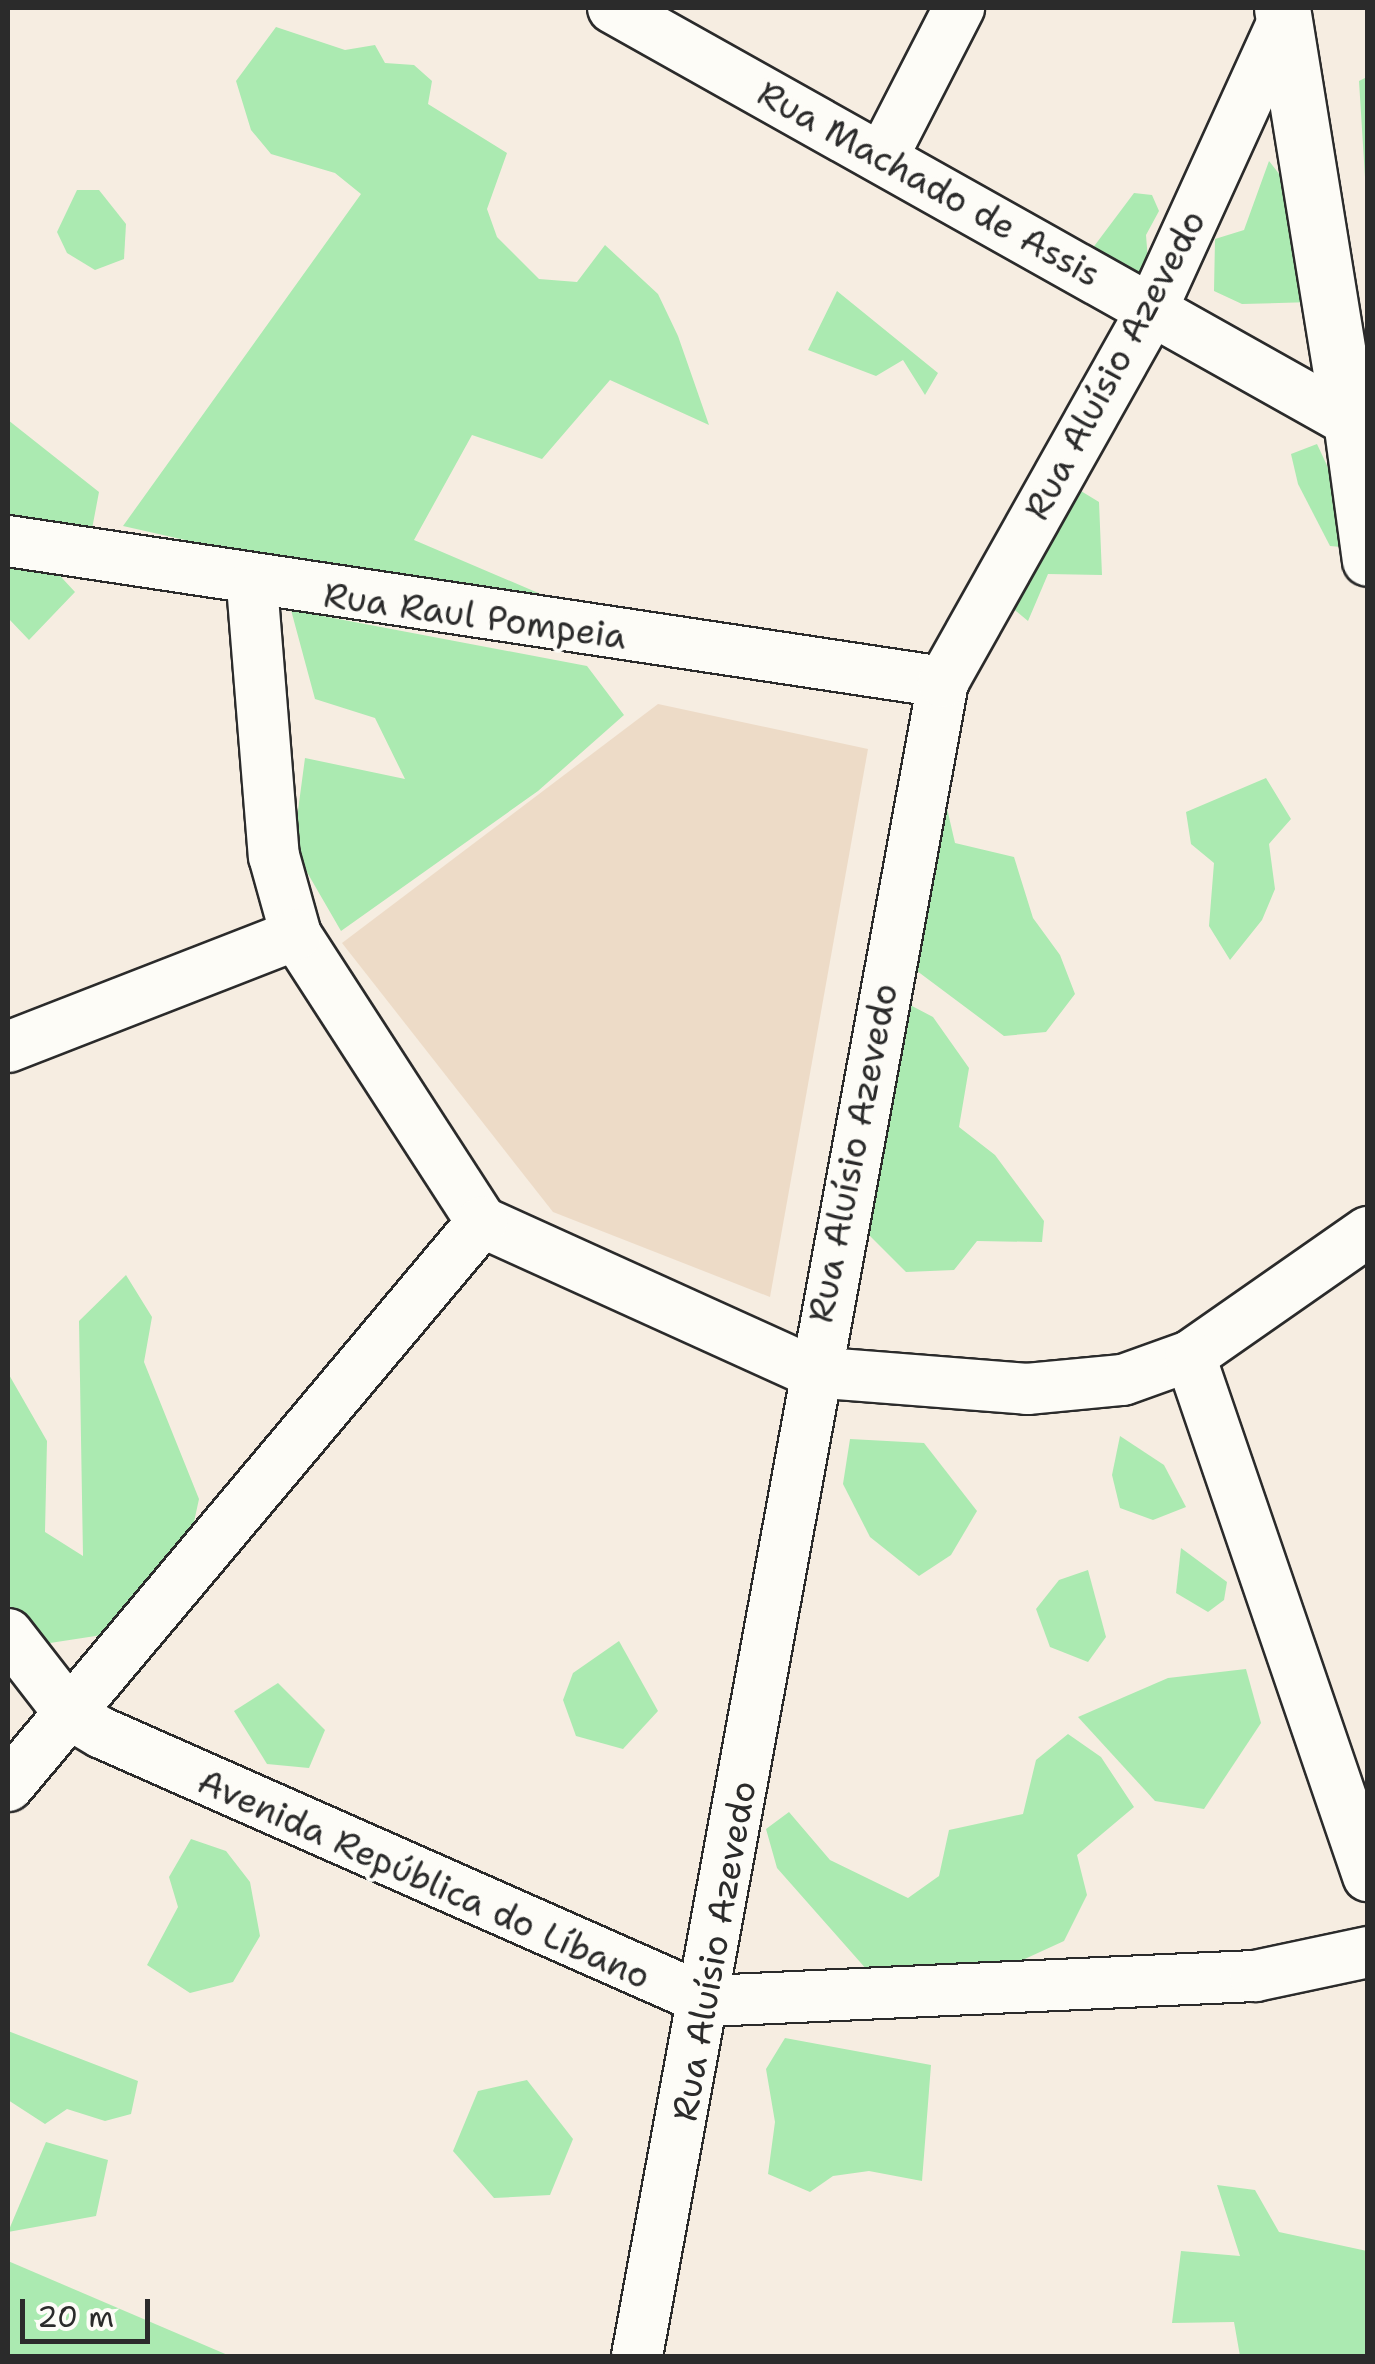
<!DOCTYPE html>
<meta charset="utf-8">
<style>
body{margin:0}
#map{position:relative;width:1375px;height:2364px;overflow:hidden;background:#f6ede1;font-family:"Shantell Sans",sans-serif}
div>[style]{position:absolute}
.built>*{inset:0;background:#eddbc7}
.green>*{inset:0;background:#abeab1}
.roads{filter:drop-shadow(2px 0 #2b2b2b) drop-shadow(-2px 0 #2b2b2b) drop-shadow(0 2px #2b2b2b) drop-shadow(0 -2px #2b2b2b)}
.street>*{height:50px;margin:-25px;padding:0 25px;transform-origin:25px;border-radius:25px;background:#fdfcf7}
.secondary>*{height:55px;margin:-27.5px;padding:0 27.5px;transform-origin:27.5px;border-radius:27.5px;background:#fdfcf7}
span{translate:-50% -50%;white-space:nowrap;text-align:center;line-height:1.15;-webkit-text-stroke:8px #fdfcf7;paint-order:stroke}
.street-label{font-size:35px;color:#2b2b2b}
.frame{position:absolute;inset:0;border:10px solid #2b2b2b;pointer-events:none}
.scale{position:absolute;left:20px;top:2299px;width:130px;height:45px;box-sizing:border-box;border:5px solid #2b2b2b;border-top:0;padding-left:12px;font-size:30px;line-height:35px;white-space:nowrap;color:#2b2b2b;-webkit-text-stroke:8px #fdfcf7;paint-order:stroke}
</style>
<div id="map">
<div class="built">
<i style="clip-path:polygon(658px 704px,868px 749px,770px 1297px,553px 1212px,342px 943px)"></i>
</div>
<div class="green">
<i style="clip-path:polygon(276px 27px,345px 50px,375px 45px,385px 63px,414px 65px,432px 81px,428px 104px,507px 153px,487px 209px,497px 237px,539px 279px,577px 282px,605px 245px,658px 294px,678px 336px,709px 425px,610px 380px,542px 459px,472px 435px,414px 540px,543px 595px,548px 622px,123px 526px,361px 194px,335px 173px,271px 154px,251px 130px,236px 81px)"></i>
<i style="clip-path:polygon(1367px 77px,1367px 209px,1359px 81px)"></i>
<i style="clip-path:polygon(1269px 161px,1322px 229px,1313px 302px,1242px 304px,1214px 291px,1215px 239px,1244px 230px)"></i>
<i style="clip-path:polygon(77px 190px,99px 190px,126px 224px,124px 259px,95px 270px,67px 253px,57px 232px)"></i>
<i style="clip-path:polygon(1134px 193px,1152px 195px,1159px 211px,1146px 235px,1151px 299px,1083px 261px)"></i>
<i style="clip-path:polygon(837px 291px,938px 373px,925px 395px,903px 360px,876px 376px,808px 350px)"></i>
<i style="clip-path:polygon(8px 420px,99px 492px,92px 529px,50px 565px,75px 592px,29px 640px,8px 618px)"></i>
<i style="clip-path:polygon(1317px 444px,1343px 500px,1352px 548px,1330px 546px,1298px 484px,1291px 454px)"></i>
<i style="clip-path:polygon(1076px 488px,1099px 502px,1102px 575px,1048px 574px,1028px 621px,1004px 601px)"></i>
<i style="clip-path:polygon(291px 610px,587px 666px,624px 715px,538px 791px,341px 931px,293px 848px,305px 758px,405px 779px,375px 718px,315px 699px)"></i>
<i style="clip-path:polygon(1266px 778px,1291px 819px,1269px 844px,1275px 889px,1262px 920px,1230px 960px,1209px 926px,1214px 863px,1191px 844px,1186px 812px)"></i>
<i style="clip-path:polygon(943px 791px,955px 843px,1014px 857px,1033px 918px,1060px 955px,1075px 994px,1046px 1032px,1004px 1036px,901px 959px)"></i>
<i style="clip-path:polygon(893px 996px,933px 1017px,969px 1068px,959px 1127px,995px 1155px,1044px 1221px,1042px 1242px,977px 1241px,954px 1270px,906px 1272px,864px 1230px)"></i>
<i style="clip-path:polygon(126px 1275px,152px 1317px,144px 1362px,199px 1499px,182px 1577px,115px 1633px,24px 1647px,8px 1614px,8px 1373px,47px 1441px,45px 1532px,83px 1556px,79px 1321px)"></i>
<i style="clip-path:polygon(1120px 1436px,1164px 1465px,1186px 1507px,1153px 1520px,1120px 1508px,1112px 1475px)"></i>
<i style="clip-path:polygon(850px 1439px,924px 1443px,977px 1511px,951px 1555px,919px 1576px,870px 1537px,843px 1484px)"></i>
<i style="clip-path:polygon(1181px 1548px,1227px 1582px,1224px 1600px,1208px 1612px,1176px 1593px)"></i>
<i style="clip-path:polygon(1088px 1570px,1106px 1637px,1088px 1662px,1050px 1647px,1036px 1609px,1059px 1580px)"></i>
<i style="clip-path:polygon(619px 1641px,658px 1711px,623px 1749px,576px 1736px,563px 1700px,573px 1673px)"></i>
<i style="clip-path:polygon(1246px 1669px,1261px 1723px,1204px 1809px,1155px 1801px,1078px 1717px,1168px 1678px)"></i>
<i style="clip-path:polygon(278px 1683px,325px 1730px,309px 1768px,267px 1764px,234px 1711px)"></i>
<i style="clip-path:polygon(1068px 1734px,1101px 1757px,1134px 1807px,1077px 1855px,1087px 1895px,1064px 1941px,951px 1993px,898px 2005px,777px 1868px,766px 1829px,789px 1812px,830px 1860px,908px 1898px,939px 1876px,949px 1830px,1023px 1814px,1036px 1760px)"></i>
<i style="clip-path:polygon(191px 1839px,226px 1851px,250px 1882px,260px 1936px,233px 1982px,190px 1993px,147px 1965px,178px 1907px,169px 1877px)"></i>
<i style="clip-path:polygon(8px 2031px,138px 2081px,131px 2114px,105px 2121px,67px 2109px,45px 2124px,8px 2100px)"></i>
<i style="clip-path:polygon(785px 2038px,931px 2065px,922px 2181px,869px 2171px,833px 2176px,810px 2192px,768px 2174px,775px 2122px,766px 2069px)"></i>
<i style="clip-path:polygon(527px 2080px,573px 2139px,550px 2195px,494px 2198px,453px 2151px,478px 2091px)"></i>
<i style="clip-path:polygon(46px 2142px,108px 2160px,96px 2216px,8px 2232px)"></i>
<i style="clip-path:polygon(1217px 2185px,1255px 2190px,1279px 2232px,1367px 2251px,1367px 2356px,1240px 2356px,1234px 2322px,1172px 2323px,1181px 2251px,1240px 2256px)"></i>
<i style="clip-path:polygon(8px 2261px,230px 2356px,8px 2356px)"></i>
</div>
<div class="roads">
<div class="street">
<i style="left:613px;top:8px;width:844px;rotate:29.3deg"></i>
<i style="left:1349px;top:421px;width:141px;rotate:82.3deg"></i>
<i style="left:882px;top:158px;width:169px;rotate:-62.8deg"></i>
<i style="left:8px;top:541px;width:946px;rotate:8.58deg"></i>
<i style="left:252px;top:585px;width:272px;rotate:85.4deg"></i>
<i style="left:274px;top:856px;width:82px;rotate:74.4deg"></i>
<i style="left:296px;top:935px;width:342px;rotate:57.1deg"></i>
<i style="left:482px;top:1222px;width:362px;rotate:24.4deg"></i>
<i style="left:812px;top:1372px;width:216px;rotate:4.5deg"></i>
<i style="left:1027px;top:1389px;width:96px;rotate:-5.4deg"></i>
<i style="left:1123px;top:1380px;width:71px;rotate:-19.7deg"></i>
<i style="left:1190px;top:1356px;width:217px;rotate:-34.9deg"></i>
<i style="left:8px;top:1047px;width:309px;rotate:-21.3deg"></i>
<i style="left:1190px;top:1356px;width:550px;rotate:71.1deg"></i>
<i style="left:8px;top:1634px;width:101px;rotate:52.2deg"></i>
<i style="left:70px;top:1714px;width:37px;rotate:31deg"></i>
<i style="left:102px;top:1733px;width:663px;rotate:23.86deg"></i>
<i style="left:708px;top:2001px;width:548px;rotate:-2.62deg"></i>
<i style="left:1255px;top:1976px;width:116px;rotate:-12deg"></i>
<i style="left:8px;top:1786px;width:737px;rotate:-49.96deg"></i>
<i style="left:637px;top:2356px;width:1702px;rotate:-79.64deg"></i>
<i style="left:943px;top:682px;width:428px;rotate:-60.7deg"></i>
<i style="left:1152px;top:309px;width:315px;rotate:-65.5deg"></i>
</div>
<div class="secondary">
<i style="left:1282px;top:8px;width:418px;rotate:80.8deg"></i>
</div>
</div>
<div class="street-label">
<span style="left:929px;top:184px;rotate:29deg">Rua Machado de Assis</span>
<span style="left:1115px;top:365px;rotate:-62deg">Rua Aluísio Azevedo</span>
<span style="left:475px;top:616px;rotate:8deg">Rua Raul Pompeia</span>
<span style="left:853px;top:1153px;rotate:-79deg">Rua Aluísio Azevedo</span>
<span style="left:424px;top:1879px;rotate:24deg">Avenida República do Líbano</span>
<span style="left:714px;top:1951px;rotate:-80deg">Rua Aluísio Azevedo</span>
</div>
<div class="frame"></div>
<div class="scale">20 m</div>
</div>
